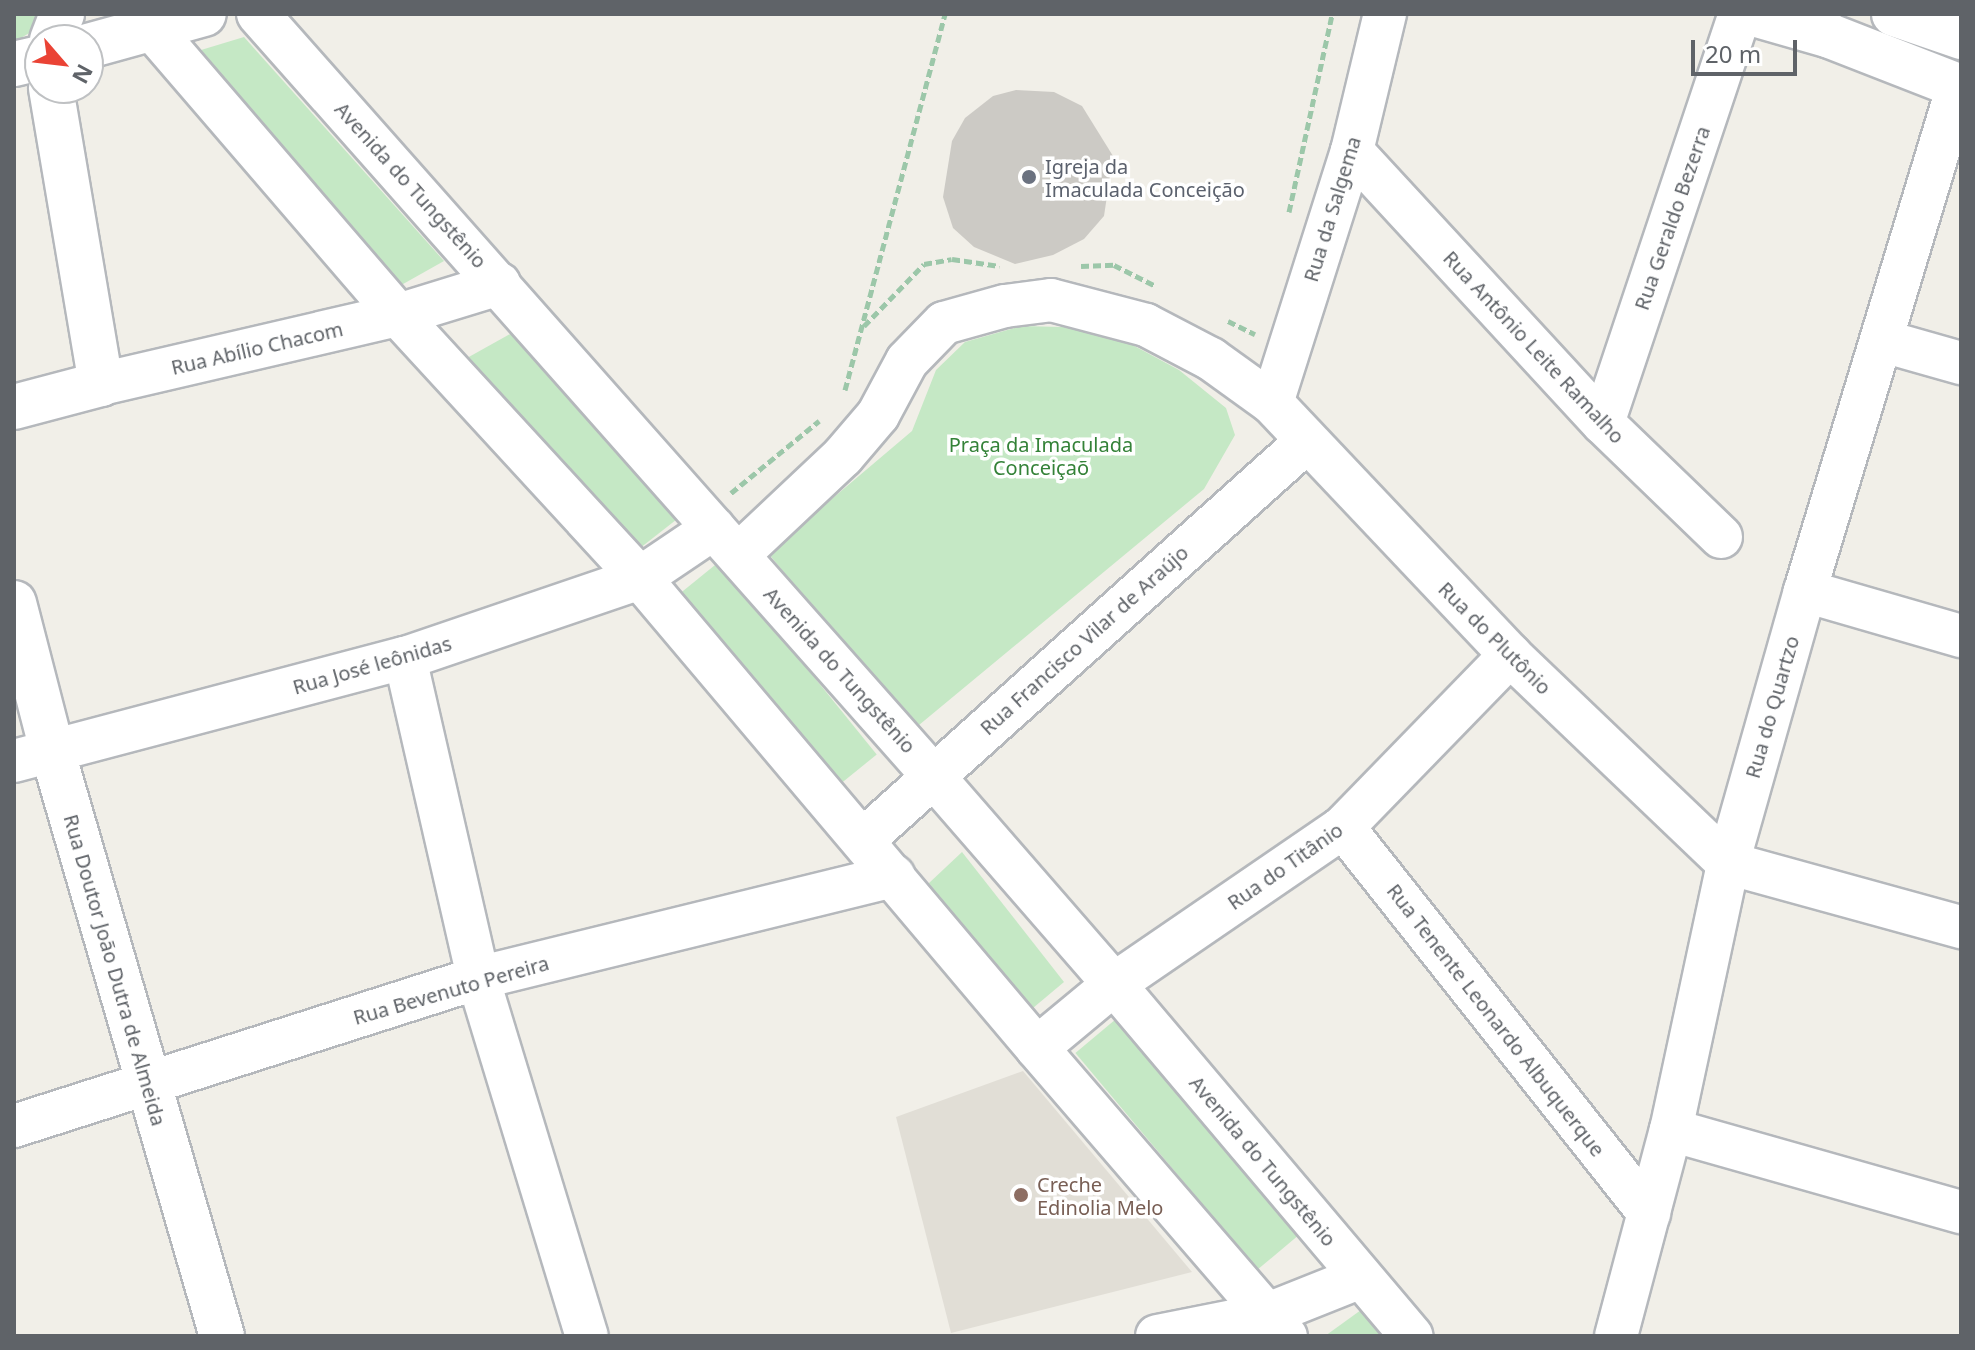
<!DOCTYPE html>
<meta charset="utf-8">
<style>
body{margin:0}
#map{position:relative;width:1975px;height:1350px;overflow:hidden;background:#f1efe8;font-family:"Noto Sans",sans-serif}
div>[style]{position:absolute}
.education>*{inset:0;background:#e1ded6}
.green>*{inset:0;background:#c5e8c5;transform-origin:0 0}
.building>*{inset:0;background:#cccac5}
.path>*{height:5px;margin-top:-2.5px;transform-origin:0;background:repeating-linear-gradient(90deg,#9cc7a9 0 8px,transparent 0 12px)}
.roads{filter:drop-shadow(2px 0 #b5b8bc) drop-shadow(-2px 0 #b5b8bc) drop-shadow(0 2px #b5b8bc) drop-shadow(0 -2px #b5b8bc)}
.minor>*{height:42px;margin:-21px;padding:0 21px;transform-origin:21px;border-radius:21px;background:#fff}
.tertiary>*{height:44px;margin:-22px;padding:0 22px;transform-origin:22px;border-radius:22px;background:#fff}
.secondary>*{height:44px;margin:-22px;padding:0 22px;transform-origin:22px;border-radius:22px;background:#fff}
.dots>*{width:22px;height:22px;translate:-50% -50%;box-sizing:border-box;border:4px solid #fff;border-radius:50%}
span{translate:-50% -50%;white-space:nowrap;text-align:center;line-height:1.15;-webkit-text-stroke:7px #fff;paint-order:stroke}
.worship-label{font-size:20px;color:#5b616d}
.left{translate:0 -50%;text-align:left}
.street-label{font-size:20px;color:#5f6368}
.park-label{font-size:20px;color:#348238}
.education-label{font-size:20px;color:#785e54}
.frame{position:absolute;inset:0;border:16px solid #5f6368;pointer-events:none}
.north{position:absolute;left:24px;top:24px;width:80px;height:80px;box-sizing:border-box;background:#fff;border:2px solid #bfc1c3;border-radius:50%;rotate:118deg;font-size:22px;font-weight:700;line-height:32px;text-align:center;color:#5f6368}
.north::after{content:'';display:block;margin:auto;width:28px;height:36px;background:#ea4335;clip-path:polygon(50% 0,100% 100%,50% 72%,0 100%)}
.scale{position:absolute;left:1691px;top:40px;width:106px;height:36px;box-sizing:border-box;border:4px solid #5f6368;border-top:0;padding-left:10px;font-size:24px;line-height:28px;white-space:nowrap;color:#5f6368;-webkit-text-stroke:6px #fff;paint-order:stroke}
</style>
<div id="map">
<div class="education">
<i style="clip-path:polygon(1023px 1071px,1192px 1272px,951px 1333px,896px 1117px)"></i>
</div>
<div class="green">
<i style="clip-path:polygon(14px 14px,43px 14px,31px 32px,14px 42px)"></i>
<i style="clip-path:polygon(244px 37px,444px 261px,396px 288px,201px 50px)"></i>
<i style="clip-path:polygon(1022px 326px,1101px 328px,1179px 370px,1226px 408px,1235px 435px,1204px 489px,913px 730px,768px 553px,912px 431px,936px 370px,965px 342px)"></i>
<i style="clip-path:polygon(512px 333px,681px 516px,635px 552px,467px 358px)"></i>
<i style="left:720px;top:561px;width:249px;height:50px;rotate:51deg"></i>
<i style="clip-path:polygon(962px 852px,1064px 982px,1033px 1008px,928px 884px)"></i>
<i style="left:1116px;top:1019px;width:283px;height:53px;rotate:50deg"></i>
<i style="clip-path:polygon(1361px 1310px,1386px 1336px,1325px 1336px)"></i>
</div>
<div class="building">
<i style="clip-path:polygon(1016px 90px,1054px 92px,1082px 106px,1113px 156px,1104px 216px,1084px 239px,1053px 255px,1015px 264px,974px 247px,953px 228px,943px 197px,952px 141px,965px 118px,993px 96px)"></i>
</div>
<div class="path">
<i style="left:1289px;top:212px;width:203px;rotate:-77.7deg"></i>
<i style="left:1081px;top:266px;width:33px;rotate:-2deg"></i>
<i style="left:1114px;top:265px;width:45px;rotate:26.6deg"></i>
<i style="left:1228px;top:321px;width:30px;rotate:26deg"></i>
<i style="left:864px;top:326px;width:86px;rotate:-45.9deg"></i>
<i style="left:924px;top:264px;width:28px;rotate:-10deg"></i>
<i style="left:952px;top:259px;width:48px;rotate:8.5deg"></i>
<i style="left:845px;top:390px;width:389px;rotate:-75.1deg"></i>
<i style="left:731px;top:493px;width:114px;rotate:-39.3deg"></i>
</div>
<div class="roads">
<div class="minor">
<i style="left:258px;top:14px;width:1018px;rotate:48.46deg"></i>
<i style="left:933px;top:776px;width:276px;rotate:49deg"></i>
<i style="left:1114px;top:984px;width:461px;rotate:49.8deg"></i>
<i style="left:153px;top:30px;width:376px;rotate:49.3deg"></i>
<i style="left:398px;top:315px;width:357px;rotate:47.4deg"></i>
<i style="left:640px;top:578px;width:615px;rotate:49.81deg"></i>
<i style="left:1037px;top:1048px;width:381px;rotate:49.2deg"></i>
<i style="left:1352px;top:151px;width:370px;rotate:47.3deg"></i>
<i style="left:1603px;top:423px;width:164px;rotate:44deg"></i>
<i style="left:1883px;top:341px;width:81px;rotate:15.8deg"></i>
<i style="left:101px;top:384px;width:305px;rotate:-13.1deg"></i>
<i style="left:398px;top:315px;width:106px;rotate:-17.1deg"></i>
<i style="left:1272px;top:403px;width:264px;rotate:-72.4deg"></i>
<i style="left:1352px;top:151px;width:141px;rotate:-76.5deg"></i>
<i style="left:1603px;top:423px;width:431px;rotate:-71.5deg"></i>
<i style="left:738px;top:555px;width:144px;rotate:-43.3deg"></i>
<i style="left:843px;top:456px;width:54px;rotate:-49.5deg"></i>
<i style="left:878px;top:415px;width:61px;rotate:-61.8deg"></i>
<i style="left:907px;top:361px;width:53px;rotate:-45.8deg"></i>
<i style="left:944px;top:323px;width:63px;rotate:-15.6deg"></i>
<i style="left:1005px;top:306px;width:46px;rotate:-7.4deg"></i>
<i style="left:1051px;top:300px;width:98px;rotate:14.7deg"></i>
<i style="left:1146px;top:325px;width:73px;rotate:27.6deg"></i>
<i style="left:1211px;top:359px;width:75px;rotate:35.8deg"></i>
<i style="left:1272px;top:403px;width:347px;rotate:46.6deg"></i>
<i style="left:1510px;top:655px;width:301px;rotate:43.7deg"></i>
<i style="left:1728px;top:863px;width:242px;rotate:15.4deg"></i>
<i style="left:1805px;top:591px;width:162px;rotate:16.1deg"></i>
<i style="left:405px;top:658px;width:328px;rotate:77.1deg"></i>
<i style="left:478px;top:978px;width:374px;rotate:73.1deg"></i>
<i style="left:14px;top:761px;width:404px;rotate:-14.8deg"></i>
<i style="left:405px;top:658px;width:248px;rotate:-18.8deg"></i>
<i style="left:640px;top:578px;width:89px;rotate:-34deg"></i>
<i style="left:1343px;top:827px;width:493px;rotate:51.6deg"></i>
<i style="left:863px;top:840px;width:596px;rotate:-41.94deg"></i>
<i style="left:1037px;top:1048px;width:100px;rotate:-39.7deg"></i>
<i style="left:1114px;top:984px;width:278px;rotate:-34.4deg"></i>
<i style="left:1343px;top:827px;width:240px;rotate:-45.8deg"></i>
<i style="left:14px;top:1126px;width:487px;rotate:-17.7deg"></i>
<i style="left:478px;top:978px;width:428px;rotate:-13.8deg"></i>
<i style="left:1671px;top:1130px;width:301px;rotate:15.8deg"></i>
<i style="left:1157px;top:1336px;width:113px;rotate:-11.2deg"></i>
<i style="left:1268px;top:1314px;width:100px;rotate:-21.7deg"></i>
<i style="left:1616px;top:1336px;width:213px;rotate:-75.1deg"></i>
<i style="left:1671px;top:1130px;width:273px;rotate:-77.9deg"></i>
<i style="left:1728px;top:863px;width:283px;rotate:-74.2deg"></i>
<i style="left:1805px;top:591px;width:528px;rotate:-73.14deg"></i>
</div>
<div class="tertiary">
<i style="left:1754px;top:14px;width:79px;rotate:16.1deg"></i>
<i style="left:1830px;top:36px;width:141px;rotate:21.3deg"></i>
<i style="left:1894px;top:14px;width:71px;rotate:18.9deg"></i>
<i style="left:88px;top:46px;width:120px;rotate:-15.4deg"></i>
</div>
<div class="secondary">
<i style="left:52px;top:40px;width:28px;rotate:-69deg"></i>
<i style="left:14px;top:64px;width:27px;rotate:-13deg"></i>
<i style="left:14px;top:407px;width:90px;rotate:-14.8deg"></i>
<i style="left:101px;top:384px;width:300px;rotate:-99.6deg"></i>
<i style="left:14px;top:603px;width:152px;rotate:75.5deg"></i>
<i style="left:52px;top:750px;width:610px;rotate:73.82deg"></i>
</div>
</div>
<div class="dots">
<i style="left:1029px;top:177px;background:#6b7280"></i>
<i style="left:1021px;top:1195px;background:#8d6e63"></i>
</div>
<div class="worship-label">
<span class="left" style="left:1045px;top:178px">Igreja da<br>Imaculada Conceição</span>
</div>
<div class="street-label">
<span style="left:411px;top:185px;rotate:48deg">Avenida do Tungstênio</span>
<span style="left:1332px;top:209px;rotate:-73deg">Rua da Salgema</span>
<span style="left:1672px;top:218px;rotate:-71deg">Rua Geraldo Bezerra</span>
<span style="left:1534px;top:347px;rotate:47deg">Rua Antônio Leite Ramalho</span>
<span style="left:257px;top:348px;rotate:-13deg">Rua Abílio Chacom</span>
<span style="left:1495px;top:638px;rotate:45deg">Rua do Plutônio</span>
<span style="left:1084px;top:640px;rotate:-42deg">Rua Francisco Vilar de Araújo</span>
<span style="left:372px;top:665px;rotate:-16deg">Rua José leônidas</span>
<span style="left:840px;top:670px;rotate:48deg">Avenida do Tungstênio</span>
<span style="left:1772px;top:707px;rotate:-74deg">Rua do Quartzo</span>
<span style="left:1285px;top:866px;rotate:-35deg">Rua do Titânio</span>
<span style="left:115px;top:970px;rotate:74deg">Rua Doutor João Dutra de Almeida</span>
<span style="left:451px;top:990px;rotate:-16deg">Rua Bevenuto Pereira</span>
<span style="left:1496px;top:1020px;rotate:52deg">Rua Tenente Leonardo Albuquerque</span>
<span style="left:1263px;top:1161px;rotate:50deg">Avenida do Tungstênio</span>
</div>
<div class="park-label">
<span style="left:1041px;top:456px">Praça da Imaculada<br>Conceiçaõ</span>
</div>
<div class="education-label">
<span class="left" style="left:1037px;top:1196px">Creche<br>Edinolia Melo</span>
</div>
<div class="frame"></div>
<div class="north">N</div>
<div class="scale">20 m</div>
</div>
